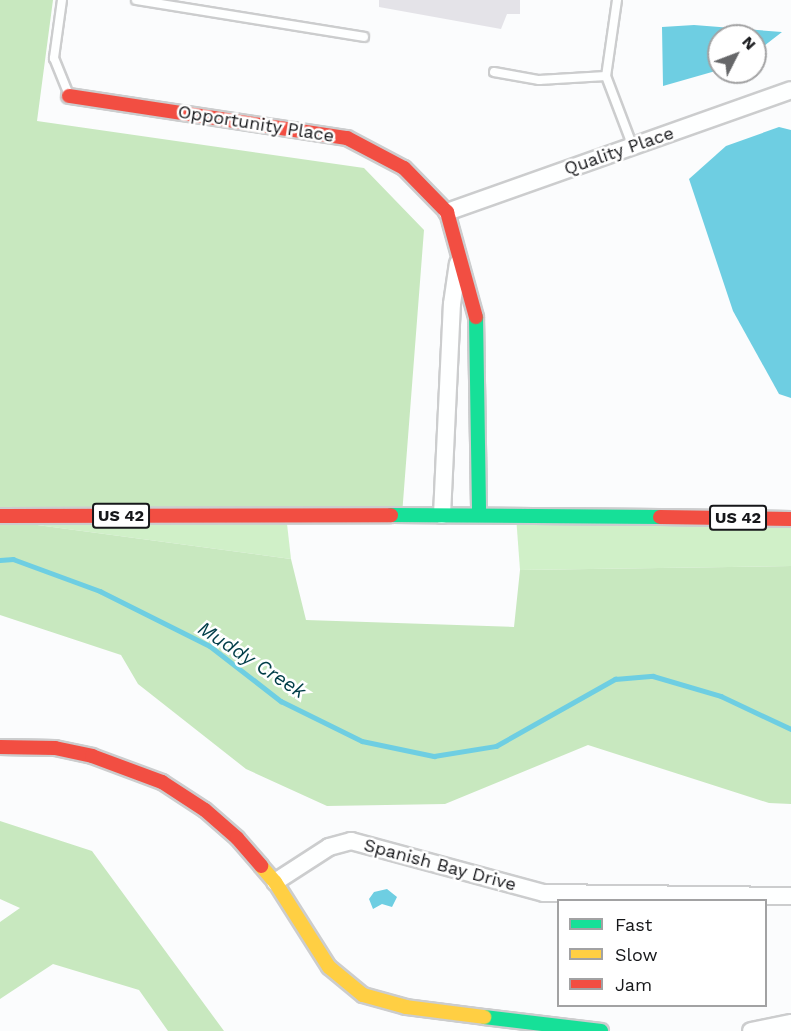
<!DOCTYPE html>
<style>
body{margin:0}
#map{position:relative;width:791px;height:1031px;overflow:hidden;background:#fbfcfd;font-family:"Work Sans",sans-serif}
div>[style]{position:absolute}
.green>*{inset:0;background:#d0f0c8}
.forest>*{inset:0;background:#c8e8bf}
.water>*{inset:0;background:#6ecee2}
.stream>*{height:4.5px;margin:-2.25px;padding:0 2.25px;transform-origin:2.25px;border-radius:2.25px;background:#6ecee2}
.building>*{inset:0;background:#e4e3e8}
.roads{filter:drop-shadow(2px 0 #cccdce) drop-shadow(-2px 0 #cccdce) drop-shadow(0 2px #cccdce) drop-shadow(0 -2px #cccdce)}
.lane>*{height:8px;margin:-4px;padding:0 4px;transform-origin:4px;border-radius:4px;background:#feffff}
.street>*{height:16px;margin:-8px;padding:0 8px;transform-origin:8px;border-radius:8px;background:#feffff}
.fast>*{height:14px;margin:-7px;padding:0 7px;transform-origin:7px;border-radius:7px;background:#16e098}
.slow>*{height:14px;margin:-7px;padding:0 7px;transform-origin:7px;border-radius:7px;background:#ffcf43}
.jam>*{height:14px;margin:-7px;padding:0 7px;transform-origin:7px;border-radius:7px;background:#f24e42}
span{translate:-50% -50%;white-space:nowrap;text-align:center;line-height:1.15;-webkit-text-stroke:5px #fff;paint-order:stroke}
.shield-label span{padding:2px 4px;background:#fff;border:2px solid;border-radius:4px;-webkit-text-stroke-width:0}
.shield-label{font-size:16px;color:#16171a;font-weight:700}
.street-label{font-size:18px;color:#16171a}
.water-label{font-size:20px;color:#003d48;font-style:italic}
.legend{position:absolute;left:557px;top:899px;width:210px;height:108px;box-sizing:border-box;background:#fff;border:2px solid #a2a2a3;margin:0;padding:8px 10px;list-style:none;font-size:18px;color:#16171a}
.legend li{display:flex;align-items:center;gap:12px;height:30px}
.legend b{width:30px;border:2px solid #a2a2a3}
.north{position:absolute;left:707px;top:24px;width:60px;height:60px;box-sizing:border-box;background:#fff;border:2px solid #a2a2a3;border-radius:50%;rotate:48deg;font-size:16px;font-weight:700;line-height:24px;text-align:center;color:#16171a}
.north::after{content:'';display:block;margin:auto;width:21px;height:27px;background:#666769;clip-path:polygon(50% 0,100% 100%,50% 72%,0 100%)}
</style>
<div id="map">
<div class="green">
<i style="clip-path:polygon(286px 515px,291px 559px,0 520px)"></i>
<i style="clip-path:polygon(516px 516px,791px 519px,791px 566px,520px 570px)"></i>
</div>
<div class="forest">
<i style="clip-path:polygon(0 0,53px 0,37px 121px,364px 168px,424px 230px,402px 515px,0 515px)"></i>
<i style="clip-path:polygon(0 520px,291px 559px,306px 620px,514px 627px,520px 570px,791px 566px,791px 804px,769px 803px,588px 745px,445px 804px,327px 806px,246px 769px,138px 684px,121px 655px,0 615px)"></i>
<i style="clip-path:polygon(0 821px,92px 851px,224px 1031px,168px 1031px,139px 990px,53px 964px,0 999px,0 922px,20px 908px,0 899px)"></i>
</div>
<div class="water">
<i style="clip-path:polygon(694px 25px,782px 32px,755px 53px,755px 36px,719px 36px,719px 70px,663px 86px,662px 27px)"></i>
<i style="clip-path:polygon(779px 127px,791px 130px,791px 398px,779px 394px,733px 311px,689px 179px,726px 146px)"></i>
<i style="clip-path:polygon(387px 889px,397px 897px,392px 907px,382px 904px,373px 909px,369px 899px,374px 892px)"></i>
</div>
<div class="stream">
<i style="left:0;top:560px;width:13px;rotate:-4deg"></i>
<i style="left:13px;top:559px;width:93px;rotate:20.2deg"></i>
<i style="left:100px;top:591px;width:123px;rotate:26.6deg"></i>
<i style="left:210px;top:646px;width:90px;rotate:37.8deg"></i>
<i style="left:281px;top:701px;width:90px;rotate:26.3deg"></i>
<i style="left:362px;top:741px;width:74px;rotate:11.8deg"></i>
<i style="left:434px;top:756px;width:63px;rotate:-9.2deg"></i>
<i style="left:496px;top:746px;width:137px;rotate:-29.4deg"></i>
<i style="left:615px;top:679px;width:38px;rotate:-5deg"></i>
<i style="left:653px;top:676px;width:71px;rotate:16.4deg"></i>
<i style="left:721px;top:696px;width:77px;rotate:25.2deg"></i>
</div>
<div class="building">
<i style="clip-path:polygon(379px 0,520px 0,520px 14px,507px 14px,501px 29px,379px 7px)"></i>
</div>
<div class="roads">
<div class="lane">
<i style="left:62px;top:0;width:59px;rotate:97.9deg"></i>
<i style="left:54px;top:58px;width:40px;rotate:68deg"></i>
<i style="left:136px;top:0;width:231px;rotate:9.2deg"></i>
<i style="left:617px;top:0;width:77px;rotate:98.2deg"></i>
<i style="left:606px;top:76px;width:76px;rotate:69.2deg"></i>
<i style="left:494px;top:72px;width:46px;rotate:10.1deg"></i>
<i style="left:539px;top:80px;width:67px;rotate:-3.4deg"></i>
</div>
<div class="street">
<i style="left:447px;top:212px;width:365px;rotate:-19.5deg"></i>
<i style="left:442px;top:515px;width:211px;rotate:-87.3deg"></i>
<i style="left:452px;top:304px;width:41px;rotate:-81.7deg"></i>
<i style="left:275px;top:882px;width:64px;rotate:-32.9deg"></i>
<i style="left:329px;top:847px;width:23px;rotate:-15deg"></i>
<i style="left:351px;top:841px;width:200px;rotate:15.1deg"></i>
<i style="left:544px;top:893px;width:247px;rotate:0.7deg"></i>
<i style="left:751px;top:1031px;width:41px;rotate:-11.3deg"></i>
</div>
<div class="fast">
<i style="left:476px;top:317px;width:198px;rotate:89.1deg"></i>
<i style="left:391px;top:515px;width:269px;rotate:0.4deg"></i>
<i style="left:484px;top:1017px;width:118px;rotate:6.8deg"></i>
</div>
<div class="slow">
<i style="left:261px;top:866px;width:21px;rotate:49deg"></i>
<i style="left:275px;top:882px;width:101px;rotate:57.6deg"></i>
<i style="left:329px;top:967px;width:44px;rotate:39.5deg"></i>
<i style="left:363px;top:995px;width:45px;rotate:15.6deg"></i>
<i style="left:406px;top:1007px;width:79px;rotate:7.3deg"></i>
</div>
<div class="jam">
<i style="left:69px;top:96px;width:281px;rotate:8.6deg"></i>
<i style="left:347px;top:138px;width:64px;rotate:27.8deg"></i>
<i style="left:404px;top:168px;width:62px;rotate:45.7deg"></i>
<i style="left:447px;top:212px;width:109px;rotate:74.6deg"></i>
<i style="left:0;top:516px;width:391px;rotate:-0.1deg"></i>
<i style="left:660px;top:517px;width:131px;rotate:0.9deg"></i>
<i style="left:0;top:747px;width:55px;rotate:1deg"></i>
<i style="left:55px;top:748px;width:38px;rotate:12deg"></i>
<i style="left:92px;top:756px;width:75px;rotate:20.4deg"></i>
<i style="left:162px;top:782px;width:51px;rotate:33.1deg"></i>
<i style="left:205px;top:810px;width:43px;rotate:41.2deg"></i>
<i style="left:237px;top:838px;width:37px;rotate:49deg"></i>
</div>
</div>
<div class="shield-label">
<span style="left:121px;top:516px">US 42</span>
<span style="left:738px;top:518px">US 42</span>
</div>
<div class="street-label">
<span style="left:256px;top:124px;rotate:9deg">Opportunity Place</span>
<span style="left:619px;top:151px;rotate:-19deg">Quality Place</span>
<span style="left:440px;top:865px;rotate:15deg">Spanish Bay Drive</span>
</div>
<div class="water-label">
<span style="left:252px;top:660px;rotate:33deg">Muddy Creek</span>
</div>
<ul class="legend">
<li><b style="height:8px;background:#16e098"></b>Fast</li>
<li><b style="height:8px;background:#ffcf43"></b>Slow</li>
<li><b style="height:8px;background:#f24e42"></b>Jam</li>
</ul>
<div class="north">N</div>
</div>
